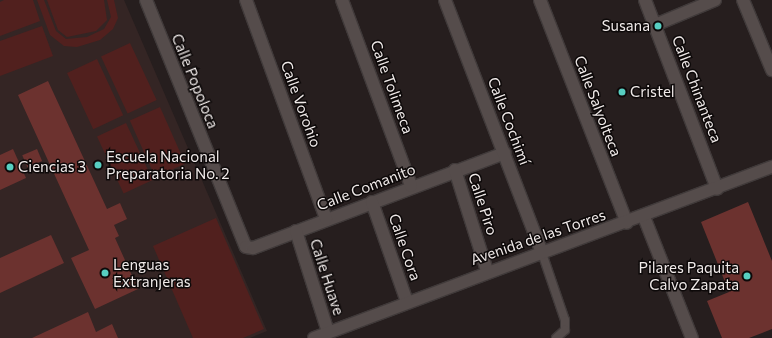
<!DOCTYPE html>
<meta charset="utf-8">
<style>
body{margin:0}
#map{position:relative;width:772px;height:338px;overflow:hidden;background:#261e1e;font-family:Commissioner,sans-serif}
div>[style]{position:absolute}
.built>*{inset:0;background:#342524}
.green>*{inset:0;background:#51201e;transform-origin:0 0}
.building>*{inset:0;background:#6c322f;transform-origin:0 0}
.roads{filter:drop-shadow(1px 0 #403a3a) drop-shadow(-1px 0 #403a3a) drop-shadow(0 1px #403a3a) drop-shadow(0 -1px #403a3a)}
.service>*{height:8px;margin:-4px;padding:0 4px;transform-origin:4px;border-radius:4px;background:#554c4b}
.minor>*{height:12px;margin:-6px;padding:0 6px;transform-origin:6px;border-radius:6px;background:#554c4b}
.dots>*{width:11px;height:11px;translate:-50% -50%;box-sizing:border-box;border:2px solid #0d0909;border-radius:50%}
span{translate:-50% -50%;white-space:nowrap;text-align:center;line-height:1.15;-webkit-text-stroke:3px #0d0909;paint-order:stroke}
.poi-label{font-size:15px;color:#f0eae9}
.right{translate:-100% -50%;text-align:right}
.left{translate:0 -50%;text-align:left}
.street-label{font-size:15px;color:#f0eae9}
</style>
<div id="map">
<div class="built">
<i style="clip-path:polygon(0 0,124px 0,267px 331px,250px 338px,0 338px)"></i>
</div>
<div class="green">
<i style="clip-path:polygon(4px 0,33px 0,40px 21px,0 36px,0 2px)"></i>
<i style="clip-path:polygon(37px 0,44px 0,56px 31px,66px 39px,87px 37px,104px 29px,111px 17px,107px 0,114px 0,118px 18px,113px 29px,100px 40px,77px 47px,64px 46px,50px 35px)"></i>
<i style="clip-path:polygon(47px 0,104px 0,107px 20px,96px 31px,67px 37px,58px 30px)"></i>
<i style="clip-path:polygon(42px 26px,53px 56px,0 76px,0 41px)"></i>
<i style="left:130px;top:43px;width:63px;height:32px;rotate:65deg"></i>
<i style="left:97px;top:59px;width:62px;height:33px;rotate:65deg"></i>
<i style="left:160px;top:107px;width:62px;height:33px;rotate:66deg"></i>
<i style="left:126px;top:123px;width:63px;height:32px;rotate:65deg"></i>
<i style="clip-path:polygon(216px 218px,264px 329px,243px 338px,193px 338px,153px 246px)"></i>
</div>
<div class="building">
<i style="clip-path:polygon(48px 81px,107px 209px,120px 203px,127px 219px,114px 225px,119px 236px,115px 238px,138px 289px,95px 309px,71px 258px,89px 250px,18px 95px)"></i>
<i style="clip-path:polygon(13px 149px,26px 178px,0 190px,0 155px)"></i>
<i style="left:37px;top:149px;width:13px;height:16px;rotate:67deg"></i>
<i style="clip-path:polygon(748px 202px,772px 261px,772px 329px,749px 338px,722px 338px,707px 301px,729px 292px,701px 222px)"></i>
<i style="clip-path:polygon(51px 235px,64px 263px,0 293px,0 258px)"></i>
<i style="clip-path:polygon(88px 312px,96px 332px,112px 324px,118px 338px,32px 338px)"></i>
</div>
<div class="roads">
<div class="service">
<i style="left:542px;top:253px;width:71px;rotate:71.1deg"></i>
<i style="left:565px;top:320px;width:10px;rotate:90deg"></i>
<i style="left:565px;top:330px;width:12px;rotate:138deg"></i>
</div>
<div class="minor">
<i style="left:146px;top:0;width:266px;rotate:68deg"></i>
<i style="left:246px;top:247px;width:7px;rotate:8deg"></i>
<i style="left:253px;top:248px;width:269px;rotate:-20.7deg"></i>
<i style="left:246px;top:0;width:233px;rotate:69.9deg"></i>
<i style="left:342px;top:0;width:198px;rotate:69.6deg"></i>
<i style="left:445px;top:0;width:271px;rotate:69deg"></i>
<i style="left:540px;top:0;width:239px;rotate:68.7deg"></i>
<i style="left:645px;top:0;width:202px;rotate:69.1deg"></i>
<i style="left:743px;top:0;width:76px;rotate:67.5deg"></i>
<i style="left:655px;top:25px;width:65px;rotate:-22.6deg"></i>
<i style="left:455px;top:170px;width:106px;rotate:72.4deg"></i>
<i style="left:372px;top:202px;width:106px;rotate:70.7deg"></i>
<i style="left:644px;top:217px;width:130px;rotate:68.4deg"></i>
<i style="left:296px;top:231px;width:106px;rotate:72.4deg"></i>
<i style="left:314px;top:338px;width:489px;rotate:-20.5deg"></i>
</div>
</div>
<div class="dots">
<i style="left:658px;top:26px;background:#57cec1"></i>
<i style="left:622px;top:92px;background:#57cec1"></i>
<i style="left:98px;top:165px;background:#57cec1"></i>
<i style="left:10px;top:167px;background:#57cec1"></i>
<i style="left:105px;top:273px;background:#57cec1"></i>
<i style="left:747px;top:276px;background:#57cec1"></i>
</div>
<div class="poi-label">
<span class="right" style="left:650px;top:26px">Susana</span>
<span class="left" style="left:630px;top:92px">Cristel</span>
<span class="left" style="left:106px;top:165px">Escuela Nacional<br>Preparatoria No. 2</span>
<span class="left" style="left:18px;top:167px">Ciencias 3</span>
<span class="left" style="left:113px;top:273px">Lenguas<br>Extranjeras</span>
<span class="right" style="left:739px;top:276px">Pilares Paquita<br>Calvo Zapata</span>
</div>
<div class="street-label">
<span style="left:195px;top:81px;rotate:68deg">Calle Popoloca</span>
<span style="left:392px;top:87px;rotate:70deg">Calle Tolimeca</span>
<span style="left:697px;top:89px;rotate:69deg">Calle Chinanteca</span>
<span style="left:301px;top:104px;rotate:70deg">Calle Vorohio</span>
<span style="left:598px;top:106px;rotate:69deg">Calle Salyolteca</span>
<span style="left:509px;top:121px;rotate:69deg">Calle Cochimí</span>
<span style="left:366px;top:187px;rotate:-21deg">Calle Comanito</span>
<span style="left:483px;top:204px;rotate:72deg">Calle Piro</span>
<span style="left:538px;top:237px;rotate:-19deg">Avenida de las Torres</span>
<span style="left:405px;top:247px;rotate:71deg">Calle Cora</span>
<span style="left:327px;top:277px;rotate:72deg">Calle Huave</span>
</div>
</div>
